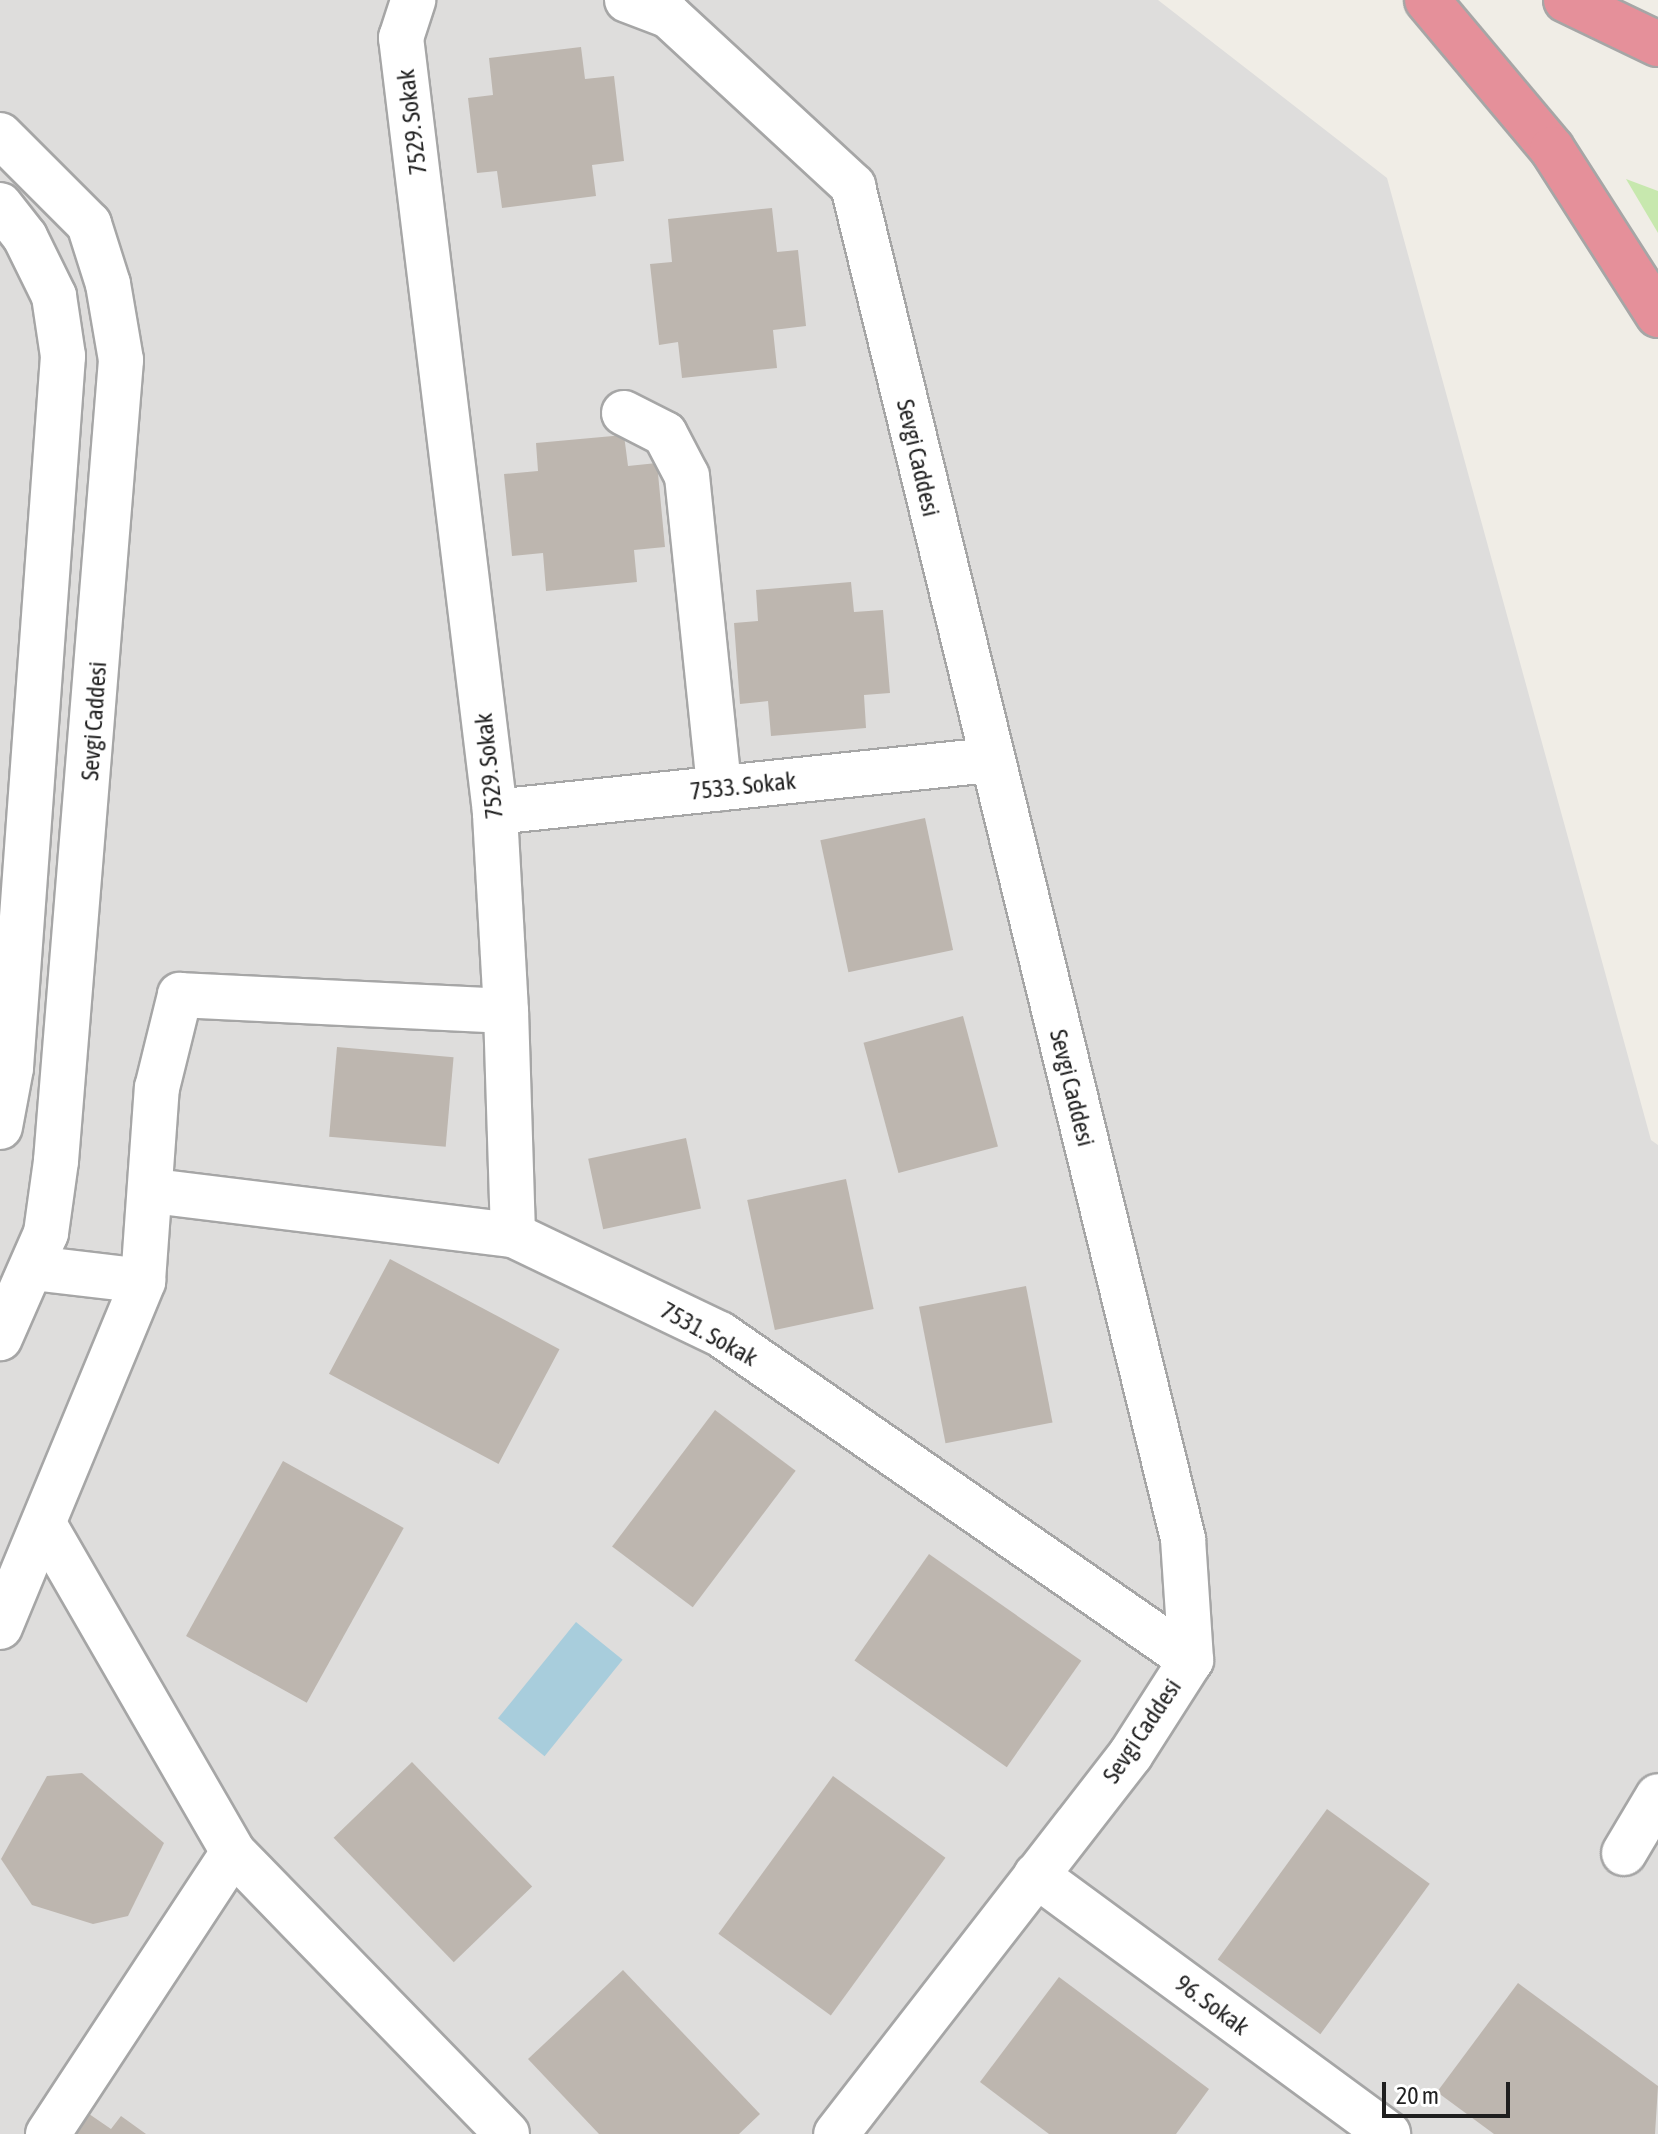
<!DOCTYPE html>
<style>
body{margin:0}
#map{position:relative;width:1658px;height:2134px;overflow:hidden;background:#f0ede6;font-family:"Asap Condensed",sans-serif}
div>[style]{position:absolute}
.residential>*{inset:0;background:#dedddc}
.grass>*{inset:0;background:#c7e8ae}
.water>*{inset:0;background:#a8cddc;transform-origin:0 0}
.building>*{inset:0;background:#bdb6af;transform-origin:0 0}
.roads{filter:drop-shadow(2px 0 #a6a6a6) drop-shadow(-2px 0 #a6a6a6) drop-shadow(0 2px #a6a6a6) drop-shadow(0 -2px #a6a6a6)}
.minor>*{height:44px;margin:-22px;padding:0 22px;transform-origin:22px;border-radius:22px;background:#fff}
.highway>*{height:44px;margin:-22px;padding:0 22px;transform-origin:22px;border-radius:22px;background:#e5909a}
span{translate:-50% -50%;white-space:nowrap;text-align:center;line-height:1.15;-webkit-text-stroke:8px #fff;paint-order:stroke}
.street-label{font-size:24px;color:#1f1f1f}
.scale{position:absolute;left:1382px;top:2082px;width:128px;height:36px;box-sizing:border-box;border:4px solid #1f1f1f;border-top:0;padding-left:10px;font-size:24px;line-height:28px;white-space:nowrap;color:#1f1f1f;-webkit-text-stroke:6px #fff;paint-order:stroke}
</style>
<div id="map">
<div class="residential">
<i style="clip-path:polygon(0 0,1158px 0,1387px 178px,1651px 1140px,1658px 1145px,1658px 2134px,0 2134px)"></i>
</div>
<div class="grass">
<i style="clip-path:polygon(1626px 179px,1658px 191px,1658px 233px)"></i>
</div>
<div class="water">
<i style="left:576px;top:1622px;width:60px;height:124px;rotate:39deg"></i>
</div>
<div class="building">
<i style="clip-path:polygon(581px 47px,585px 79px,614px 76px,624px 161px,592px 165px,596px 196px,502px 208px,497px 171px,477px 173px,468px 98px,493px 95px,489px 58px)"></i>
<i style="clip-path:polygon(772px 208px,777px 252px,798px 250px,806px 326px,773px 330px,777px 368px,682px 378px,678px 342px,659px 345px,650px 264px,672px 262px,668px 219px)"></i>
<i style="clip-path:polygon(624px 435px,628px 466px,657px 463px,665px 547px,634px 550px,637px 582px,546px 591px,543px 553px,512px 556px,504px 474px,538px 471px,536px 443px)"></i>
<i style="clip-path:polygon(851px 582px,854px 612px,883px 610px,890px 693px,864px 695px,866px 728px,771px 736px,768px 701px,740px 704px,734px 623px,758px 621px,756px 590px)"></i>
<i style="left:925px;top:818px;width:135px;height:107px;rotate:78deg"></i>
<i style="left:963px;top:1016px;width:135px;height:103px;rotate:75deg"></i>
<i style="left:337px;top:1047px;width:117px;height:90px;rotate:5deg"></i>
<i style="left:686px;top:1138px;width:72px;height:100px;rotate:78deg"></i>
<i style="left:846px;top:1179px;width:133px;height:101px;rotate:78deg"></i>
<i style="left:390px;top:1259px;width:192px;height:130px;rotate:28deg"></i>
<i style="left:1026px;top:1286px;width:139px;height:109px;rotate:79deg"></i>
<i style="left:715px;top:1410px;width:101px;height:171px;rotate:37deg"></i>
<i style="left:283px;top:1461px;width:138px;height:200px;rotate:29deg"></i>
<i style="left:929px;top:1554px;width:186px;height:130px;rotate:35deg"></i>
<i style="left:412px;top:1762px;width:173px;height:109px;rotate:46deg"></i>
<i style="clip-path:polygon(82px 1773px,164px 1843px,128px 1916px,93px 1924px,32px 1905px,1px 1859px,47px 1776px)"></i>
<i style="left:833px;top:1776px;width:139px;height:195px;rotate:36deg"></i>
<i style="left:1327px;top:1809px;width:127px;height:186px;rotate:36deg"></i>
<i style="clip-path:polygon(623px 1970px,760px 2114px,739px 2134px,599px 2134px,528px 2059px)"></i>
<i style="clip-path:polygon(1059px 1977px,1209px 2089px,1176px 2134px,1049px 2134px,980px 2082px)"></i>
<i style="clip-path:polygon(1518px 1983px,1658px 2086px,1655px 2134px,1494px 2134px,1437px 2092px)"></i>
<i style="clip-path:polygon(76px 2105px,111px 2129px,121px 2116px,146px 2134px,55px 2134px)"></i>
</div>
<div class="roads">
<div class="minor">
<i style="left:627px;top:0;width:45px;rotate:20.9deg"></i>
<i style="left:669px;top:16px;width:251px;rotate:42.7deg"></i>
<i style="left:853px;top:186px;width:1393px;rotate:76.29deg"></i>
<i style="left:1183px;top:1539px;width:121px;rotate:86.2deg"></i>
<i style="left:1191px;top:1660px;width:112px;rotate:122.6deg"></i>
<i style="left:1131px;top:1754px;width:481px;rotate:127.8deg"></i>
<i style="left:0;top:135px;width:126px;rotate:45deg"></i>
<i style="left:89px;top:224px;width:63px;rotate:72.4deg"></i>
<i style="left:108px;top:284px;width:77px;rotate:80.3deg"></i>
<i style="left:121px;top:360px;width:804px;rotate:94.64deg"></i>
<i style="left:56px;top:1161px;width:73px;rotate:97.9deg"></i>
<i style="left:46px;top:1233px;width:115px;rotate:113.7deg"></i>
<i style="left:0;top:205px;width:41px;rotate:52deg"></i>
<i style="left:25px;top:237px;width:66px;rotate:63.8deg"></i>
<i style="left:54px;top:296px;width:61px;rotate:81.5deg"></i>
<i style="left:63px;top:356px;width:714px;rotate:94.18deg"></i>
<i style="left:11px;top:1068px;width:60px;rotate:100.6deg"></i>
<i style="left:624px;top:413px;width:46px;rotate:27.1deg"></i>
<i style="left:665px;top:434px;width:47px;rotate:62.4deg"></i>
<i style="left:687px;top:476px;width:314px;rotate:84.1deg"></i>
<i style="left:495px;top:812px;width:499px;rotate:-6deg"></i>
<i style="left:506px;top:1011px;width:224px;rotate:88.2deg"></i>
<i style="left:154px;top:1191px;width:362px;rotate:7deg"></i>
<i style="left:513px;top:1235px;width:229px;rotate:25.6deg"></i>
<i style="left:720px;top:1334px;width:573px;rotate:34.69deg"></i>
<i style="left:33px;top:1268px;width:111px;rotate:6.7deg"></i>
<i style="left:45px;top:1526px;width:376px;rotate:60deg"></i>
<i style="left:233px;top:1852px;width:393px;rotate:45.8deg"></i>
<i style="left:0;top:1627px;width:374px;rotate:-67.5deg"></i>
<i style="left:143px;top:1281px;width:194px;rotate:-85.9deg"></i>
<i style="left:157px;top:1088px;width:96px;rotate:-76.1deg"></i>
<i style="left:180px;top:995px;width:326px;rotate:2.8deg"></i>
<i style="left:506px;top:1011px;width:199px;rotate:-93.2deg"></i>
<i style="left:495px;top:812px;width:780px;rotate:-96.92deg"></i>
<i style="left:401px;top:38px;width:40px;rotate:-72deg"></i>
<i style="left:1624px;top:1853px;width:66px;rotate:-59.2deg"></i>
<i style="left:1036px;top:1875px;width:437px;rotate:36.3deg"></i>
<i style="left:48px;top:2134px;width:337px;rotate:-56.7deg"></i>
</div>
<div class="highway">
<i style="left:1427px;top:0;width:194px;rotate:50deg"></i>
<i style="left:1552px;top:149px;width:197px;rotate:57.4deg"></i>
<i style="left:1566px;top:0;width:102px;rotate:25.6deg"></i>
</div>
</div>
<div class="street-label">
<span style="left:412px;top:122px;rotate:-97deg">7529. Sokak</span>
<span style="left:918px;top:458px;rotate:77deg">Sevgi Caddesi</span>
<span style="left:94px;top:721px;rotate:-86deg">Sevgi Caddesi</span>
<span style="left:489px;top:766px;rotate:-96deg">7529. Sokak</span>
<span style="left:743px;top:786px;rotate:-6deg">7533. Sokak</span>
<span style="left:1072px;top:1088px;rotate:76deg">Sevgi Caddesi</span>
<span style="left:709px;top:1334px;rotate:29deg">7531. Sokak</span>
<span style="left:1142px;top:1731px;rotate:-56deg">Sevgi Caddesi</span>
<span style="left:1212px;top:2005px;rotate:36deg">96. Sokak</span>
</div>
<div class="scale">20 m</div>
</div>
